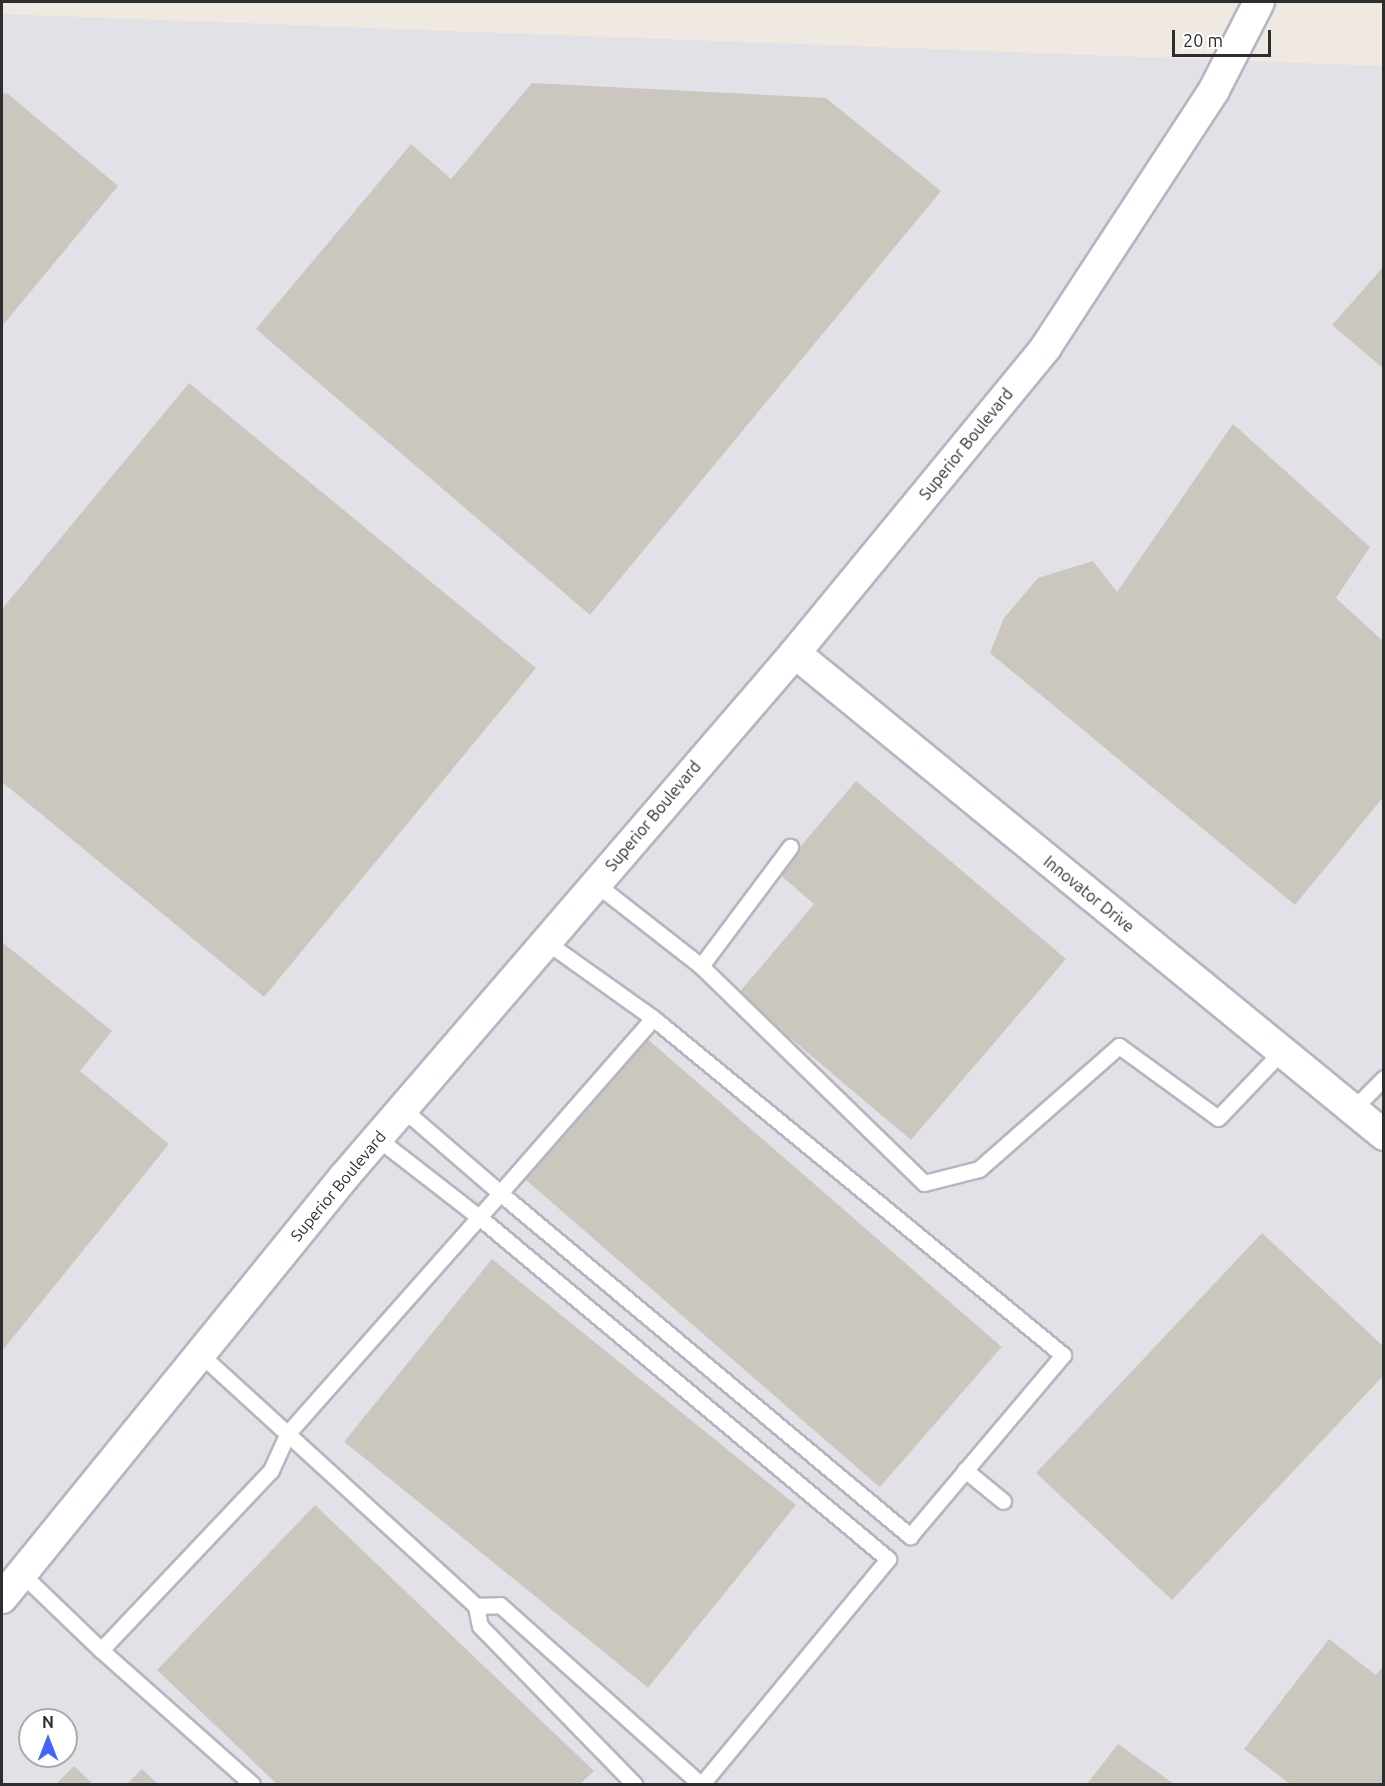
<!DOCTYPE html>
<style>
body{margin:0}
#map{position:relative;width:1385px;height:1786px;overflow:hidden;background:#efe9e1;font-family:Ubuntu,sans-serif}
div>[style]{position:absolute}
.industrial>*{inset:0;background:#e3e1e8}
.building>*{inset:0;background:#cbc7bf;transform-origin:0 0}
.roads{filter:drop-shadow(2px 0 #b4b7c1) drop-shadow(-2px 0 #b4b7c1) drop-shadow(0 2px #b4b7c1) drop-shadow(0 -2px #b4b7c1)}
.service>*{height:15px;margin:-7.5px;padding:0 7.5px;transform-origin:7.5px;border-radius:7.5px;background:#fff}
.minor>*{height:30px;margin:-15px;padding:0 15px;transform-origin:15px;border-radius:15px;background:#fff}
span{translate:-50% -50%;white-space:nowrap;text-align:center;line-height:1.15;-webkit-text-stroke:4.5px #fff;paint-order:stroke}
.street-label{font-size:16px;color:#2e2e2e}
.frame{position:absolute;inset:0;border:3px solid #2e2e2e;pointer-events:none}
.north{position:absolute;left:18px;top:1708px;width:60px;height:60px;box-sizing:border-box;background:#fff;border:2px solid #ababab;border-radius:50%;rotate:0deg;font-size:16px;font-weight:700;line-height:24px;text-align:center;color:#2e2e2e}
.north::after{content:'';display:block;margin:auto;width:21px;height:27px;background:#4264fb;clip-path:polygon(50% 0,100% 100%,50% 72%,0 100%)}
.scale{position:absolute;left:1172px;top:30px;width:99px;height:27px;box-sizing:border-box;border:3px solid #2e2e2e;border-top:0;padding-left:8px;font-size:18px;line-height:21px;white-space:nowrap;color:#2e2e2e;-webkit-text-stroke:4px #fff;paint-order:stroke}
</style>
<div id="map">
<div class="industrial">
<i style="clip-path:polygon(evenodd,2px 14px,1383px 66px,1383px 1784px,2px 1784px,2px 14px,30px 1720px,66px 1720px,66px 1756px,30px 1756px,30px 1720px)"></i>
</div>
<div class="building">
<i style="clip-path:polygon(532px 83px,826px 98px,941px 191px,590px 615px,256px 329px,411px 144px,451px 179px)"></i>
<i style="clip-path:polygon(2px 93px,8px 94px,118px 186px,2px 326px)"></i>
<i style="clip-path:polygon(1384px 266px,1384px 369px,1332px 325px)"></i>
<i style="clip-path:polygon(189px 383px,536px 668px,264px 997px,2px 782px,2px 609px)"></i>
<i style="clip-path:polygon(1233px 424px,1370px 547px,1336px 598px,1384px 642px,1384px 796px,1295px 905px,990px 653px,1004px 618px,1038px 578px,1093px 561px,1117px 592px)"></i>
<i style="clip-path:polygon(856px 781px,1066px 959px,911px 1140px,738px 994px,814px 904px,778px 873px)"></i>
<i style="clip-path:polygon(2px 942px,112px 1031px,80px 1071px,169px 1144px,2px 1351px)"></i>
<i style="left:644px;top:1036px;width:474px;height:186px;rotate:41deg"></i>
<i style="clip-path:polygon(1262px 1233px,1384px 1347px,1384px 1375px,1172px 1600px,1036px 1473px)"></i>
<i style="left:492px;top:1259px;width:391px;height:235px;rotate:39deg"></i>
<i style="clip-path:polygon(315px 1505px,594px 1771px,580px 1784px,277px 1784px,157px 1670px)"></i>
<i style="clip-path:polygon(1329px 1639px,1376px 1675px,1384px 1665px,1384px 1784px,1290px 1784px,1244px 1749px)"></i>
<i style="clip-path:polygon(1118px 1744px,1174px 1784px,1087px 1784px)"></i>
<i style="clip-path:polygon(74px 1766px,93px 1784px,56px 1784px)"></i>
<i style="clip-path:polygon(142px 1769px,158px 1784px,127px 1784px)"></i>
</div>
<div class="roads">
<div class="service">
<i style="left:596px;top:884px;width:133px;rotate:38deg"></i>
<i style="left:701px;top:966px;width:149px;rotate:-53.2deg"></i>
<i style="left:701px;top:966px;width:311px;rotate:44.2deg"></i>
<i style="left:924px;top:1183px;width:57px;rotate:-14.3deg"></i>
<i style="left:979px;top:1169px;width:186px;rotate:-41.3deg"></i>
<i style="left:1119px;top:1046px;width:122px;rotate:36deg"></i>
<i style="left:1218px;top:1118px;width:93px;rotate:-46.3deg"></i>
<i style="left:404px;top:1110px;width:127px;rotate:40.8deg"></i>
<i style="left:500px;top:1193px;width:232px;rotate:-48.8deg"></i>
<i style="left:1352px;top:1110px;width:45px;rotate:-45deg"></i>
<i style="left:377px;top:1138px;width:129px;rotate:37.8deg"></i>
<i style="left:479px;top:1217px;width:533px;rotate:39.9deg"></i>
<i style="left:888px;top:1559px;width:292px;rotate:129.6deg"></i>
<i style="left:199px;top:1353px;width:375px;rotate:42.4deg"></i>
<i style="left:476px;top:1606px;width:24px;rotate:-2deg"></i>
<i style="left:500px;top:1605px;width:268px;rotate:41.8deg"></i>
<i style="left:965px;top:1470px;width:49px;rotate:39.2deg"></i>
<i style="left:22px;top:1574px;width:110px;rotate:43.9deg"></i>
<i style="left:101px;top:1650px;width:248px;rotate:-46.6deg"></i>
<i style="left:271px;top:1470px;width:41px;rotate:-65.3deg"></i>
<i style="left:288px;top:1433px;width:320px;rotate:-48.5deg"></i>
<i style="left:500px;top:1193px;width:535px;rotate:39.92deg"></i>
<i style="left:910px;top:1536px;width:237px;rotate:-49.8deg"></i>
<i style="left:1063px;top:1355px;width:531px;rotate:-140.58deg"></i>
<i style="left:653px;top:1018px;width:129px;rotate:-144.5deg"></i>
<i style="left:476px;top:1606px;width:20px;rotate:79deg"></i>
<i style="left:480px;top:1626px;width:221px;rotate:45.7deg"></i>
<i style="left:101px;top:1650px;width:202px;rotate:41.6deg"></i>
</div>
<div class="minor">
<i style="left:795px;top:653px;width:761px;rotate:39.29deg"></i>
<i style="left:2px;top:1598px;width:542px;rotate:-50.91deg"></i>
<i style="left:344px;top:1177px;width:691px;rotate:-49.28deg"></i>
<i style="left:795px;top:653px;width:396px;rotate:-50.6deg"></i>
<i style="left:1046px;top:347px;width:307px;rotate:-56.8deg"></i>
<i style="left:1214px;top:90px;width:99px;rotate:-62.9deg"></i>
</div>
</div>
<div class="street-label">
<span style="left:966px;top:444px;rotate:-51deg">Superior Boulevard</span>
<span style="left:653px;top:816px;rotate:-50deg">Superior Boulevard</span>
<span style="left:1089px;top:894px;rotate:39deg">Innovator Drive</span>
<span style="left:338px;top:1186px;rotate:-50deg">Superior Boulevard</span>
</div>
<div class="frame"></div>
<div class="north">N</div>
<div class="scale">20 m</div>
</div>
